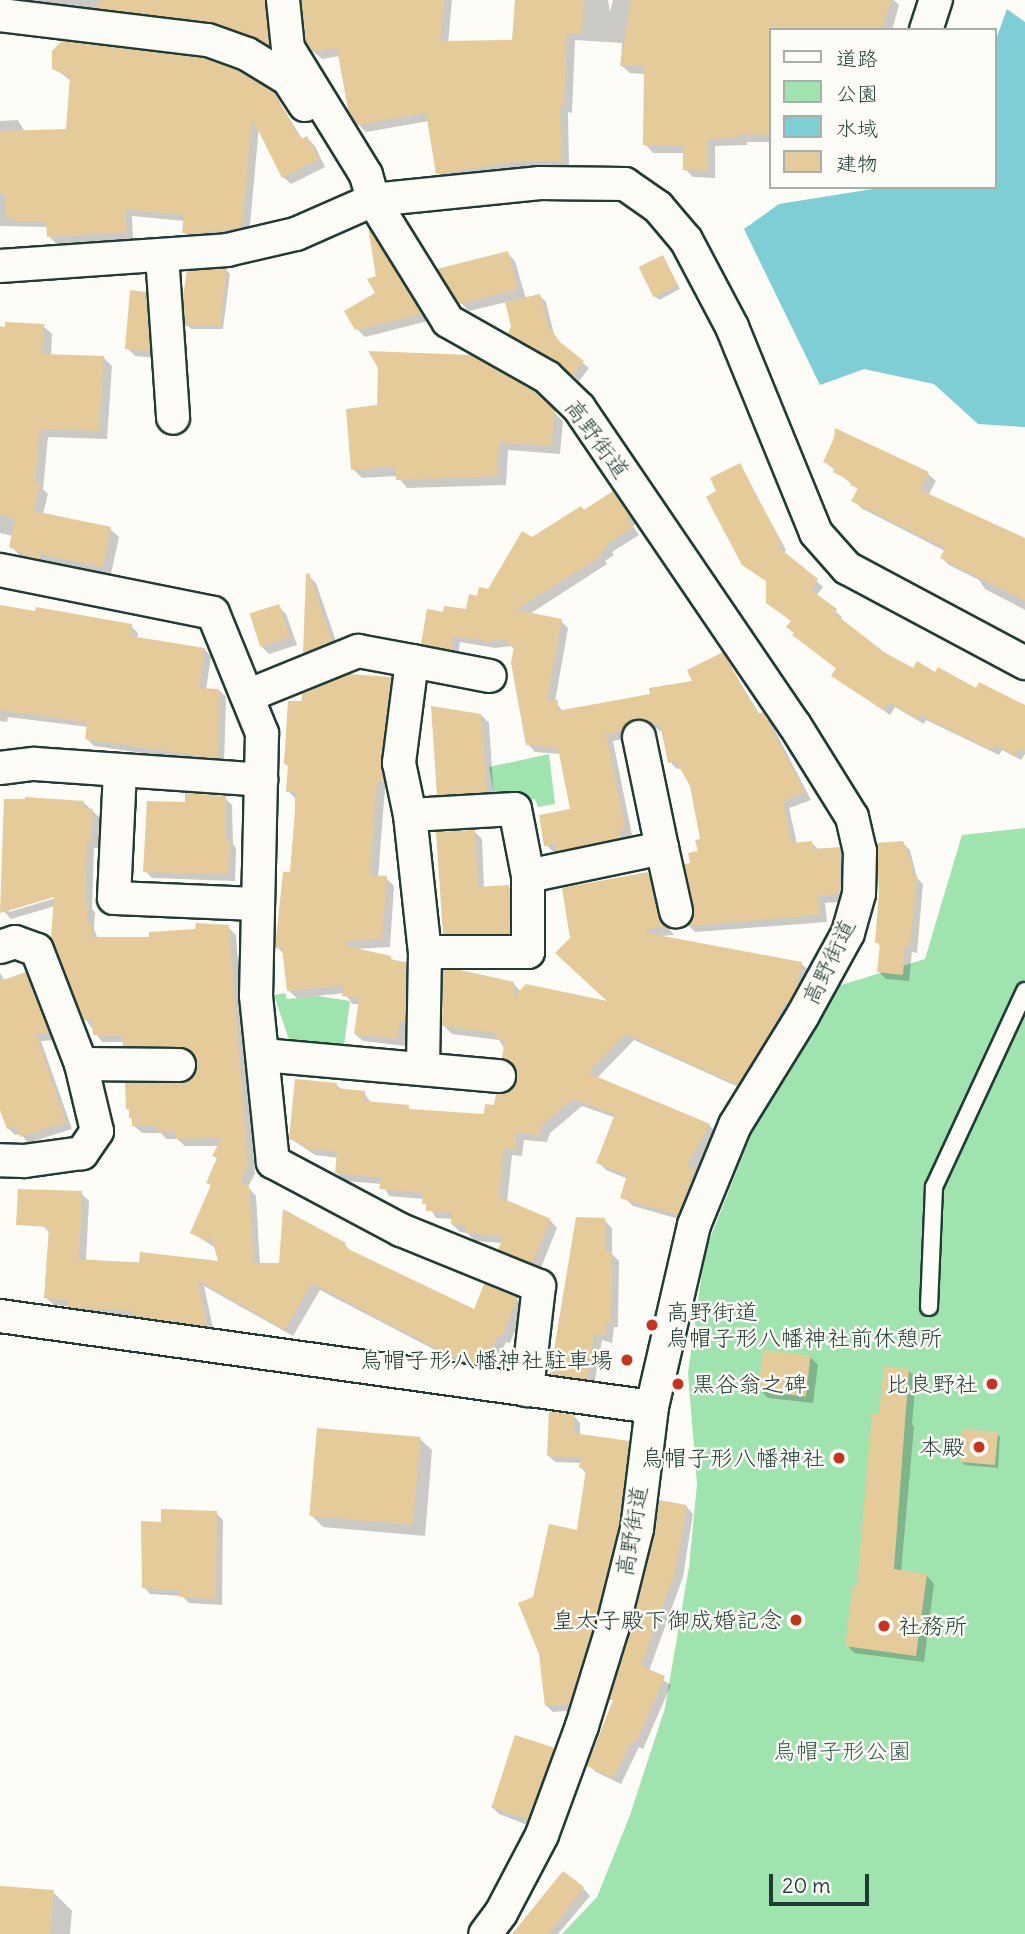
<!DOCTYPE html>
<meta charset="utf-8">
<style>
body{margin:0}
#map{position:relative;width:1025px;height:1934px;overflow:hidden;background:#fdfcf7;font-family:Delius,"Klee One",sans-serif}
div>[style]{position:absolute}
.green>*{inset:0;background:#9fe3af}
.water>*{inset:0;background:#7dced5}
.shadow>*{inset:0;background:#0003}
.building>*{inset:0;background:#e5cb9a;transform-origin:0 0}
.roads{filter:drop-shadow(2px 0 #1f3d34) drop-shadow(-2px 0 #1f3d34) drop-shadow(0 2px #1f3d34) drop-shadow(0 -2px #1f3d34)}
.lane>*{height:16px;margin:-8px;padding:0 8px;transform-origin:8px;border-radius:8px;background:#fdfcf7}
.street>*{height:32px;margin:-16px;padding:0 16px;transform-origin:16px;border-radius:16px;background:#fdfcf7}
.dots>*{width:19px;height:19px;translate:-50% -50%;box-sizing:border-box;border:4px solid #fdfcf7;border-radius:50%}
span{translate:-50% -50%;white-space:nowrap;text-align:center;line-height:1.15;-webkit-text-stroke:5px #fdfcf7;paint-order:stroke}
.street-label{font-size:23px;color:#1f3d34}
.poi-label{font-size:23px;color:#1f3d34}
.left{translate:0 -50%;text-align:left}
.right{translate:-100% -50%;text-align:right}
.park-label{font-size:23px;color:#395e4d}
.legend{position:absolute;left:769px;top:28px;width:228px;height:161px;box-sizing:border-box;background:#fdfcf7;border:2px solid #a4b0a9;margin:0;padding:9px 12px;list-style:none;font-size:21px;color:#1f3d34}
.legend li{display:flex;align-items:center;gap:14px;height:35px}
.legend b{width:35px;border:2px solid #a4b0a9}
.scale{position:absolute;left:769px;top:1874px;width:100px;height:32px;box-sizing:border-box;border:4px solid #1f3d34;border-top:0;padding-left:9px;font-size:21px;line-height:24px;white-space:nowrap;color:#1f3d34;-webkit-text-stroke:5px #fdfcf7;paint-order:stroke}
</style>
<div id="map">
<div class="green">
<i style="clip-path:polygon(549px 754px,555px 804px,538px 807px,535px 799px,527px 801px,525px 793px,494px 795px,489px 767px)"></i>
<i style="clip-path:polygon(1025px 828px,1025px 1934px,562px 1934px,597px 1897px,629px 1818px,665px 1708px,689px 1567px,697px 1484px,688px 1373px,705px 1251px,755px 1125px,835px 987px,925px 959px,962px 835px)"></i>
<i style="clip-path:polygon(285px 993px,287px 999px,318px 996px,350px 1001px,344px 1045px,289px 1040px,274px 995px)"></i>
</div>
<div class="water">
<i style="clip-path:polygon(1007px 9px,1025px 22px,1025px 427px,978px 424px,934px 384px,864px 369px,820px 385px,744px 229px,779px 204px,885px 187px,995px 187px,995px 42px)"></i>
</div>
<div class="shadow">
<i style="clip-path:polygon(0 0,276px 0,276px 52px,219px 29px)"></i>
<i style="clip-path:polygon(303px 0,452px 0,448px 43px,514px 42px,517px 0,608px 0,610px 12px,613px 0,894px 0,899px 5px,892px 30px,771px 30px,771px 142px,747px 142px,747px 145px,715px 146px,715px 178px,693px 177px,685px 169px,685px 153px,653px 153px,645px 144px,646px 74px,630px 73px,621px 65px,622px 43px,575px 40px,572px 113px,568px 112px,569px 168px,446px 181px,437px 173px,429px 121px,366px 132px,358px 124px,340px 56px,322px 59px,313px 51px)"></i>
<i style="clip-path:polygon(54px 68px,273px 93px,303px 140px,307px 138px,315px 146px,325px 167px,291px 184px,283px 177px,259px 127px,249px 235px,192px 240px,184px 232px,185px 221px,132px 216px,133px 239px,56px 244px,49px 236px,48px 227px,0 226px,0 121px,18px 120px,25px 132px,68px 131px,71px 81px)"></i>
<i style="clip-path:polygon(370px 231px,375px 236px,428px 321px,365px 337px,357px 329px,378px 293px)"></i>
<i style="clip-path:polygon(507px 253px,515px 261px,526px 299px,540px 296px,546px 302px,554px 334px,563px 347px,589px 368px,579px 381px,565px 367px,510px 334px,513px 326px,507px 302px,469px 311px,461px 303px)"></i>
<i style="clip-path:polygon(663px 257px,680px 289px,659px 300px,655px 296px)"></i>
<i style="clip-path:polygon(226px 270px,230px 274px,223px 329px,191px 329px,187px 325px)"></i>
<i style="clip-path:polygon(145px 294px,153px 302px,157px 358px,135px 356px,127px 348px)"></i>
<i style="clip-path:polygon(43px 326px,52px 334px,51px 356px,103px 357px,112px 366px,107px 439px,48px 437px,43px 489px,48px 494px,43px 514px,110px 529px,119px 537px,111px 574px,48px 562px,47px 567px,43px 566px,19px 555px,11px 546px,13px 536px,0 533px,0 328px)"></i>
<i style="clip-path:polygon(535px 393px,563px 421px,560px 454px,508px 450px,506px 485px,407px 488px,397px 476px,362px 478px,353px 469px,379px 406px)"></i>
<i style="clip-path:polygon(837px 430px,928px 474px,936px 481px,928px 496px,1025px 540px,1025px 610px,985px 589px,979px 580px,949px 565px,942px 558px,945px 551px,861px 508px,853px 500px,859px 490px,825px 462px)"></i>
<i style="clip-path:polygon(740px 465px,786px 550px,784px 553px,823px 587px,816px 596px,842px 617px,840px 620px,883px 653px,914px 671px,936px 674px,1025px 705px,1025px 754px,1021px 760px,1002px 750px,999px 755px,926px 720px,924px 724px,895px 707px,890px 715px,833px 675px,837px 669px,801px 641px,792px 622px,768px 602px,768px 582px,744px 564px,719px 492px)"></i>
<i style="clip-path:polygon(613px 494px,636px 524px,633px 526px,639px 535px,612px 552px,614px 555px,605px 561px,607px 564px,528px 615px,561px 621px,568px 628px,555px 702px,564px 712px,652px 696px,695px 682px,722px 654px,760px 715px,770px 721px,811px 800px,789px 808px,797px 844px,812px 843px,819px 850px,839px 848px,847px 856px,847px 901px,825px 903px,827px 922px,695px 932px,689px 926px,695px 918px,692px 865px,702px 840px,692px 785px,682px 768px,677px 769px,670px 762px,662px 732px,653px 726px,642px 726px,629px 738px,613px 741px,632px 835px,627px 838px,628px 845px,565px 858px,559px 851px,554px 852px,546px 845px,572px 811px,561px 754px,535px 752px,528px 744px,515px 650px,511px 646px,495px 648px,460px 642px,458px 656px,431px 651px,423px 643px,444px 614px,468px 611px,489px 591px,532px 539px)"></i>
<i style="clip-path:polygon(308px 575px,316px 583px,339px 650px,313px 660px,305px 653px)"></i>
<i style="clip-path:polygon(278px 606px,286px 614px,297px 645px,269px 654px,261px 646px)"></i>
<i style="clip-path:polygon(0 607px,131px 626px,138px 633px,137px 639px,204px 649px,211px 656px,206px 690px,219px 690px,226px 697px,224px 765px,94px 746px,87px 739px,88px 727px,8px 717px,7px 722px,0 721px)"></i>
<i style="clip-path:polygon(391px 679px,399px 687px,390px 788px,385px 788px,378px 877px,386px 878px,394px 886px,390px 947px,354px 949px,406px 963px,414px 971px,413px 1029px,408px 1028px,405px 1046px,363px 1041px,355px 1034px,359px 1004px,352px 1004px,345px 993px,297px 998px,289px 991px,285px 955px,277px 947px,292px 874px,297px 800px,288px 791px,290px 768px,286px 764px,303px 703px)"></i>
<i style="clip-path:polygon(481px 715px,489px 723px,494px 800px,447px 802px,439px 794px)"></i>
<i style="clip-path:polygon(225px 798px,232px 805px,233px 844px,236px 848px,235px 881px,152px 878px,145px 871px,186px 804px)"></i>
<i style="clip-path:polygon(evenodd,83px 802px,100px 818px,98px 848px,94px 848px,92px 909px,95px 912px,94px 929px,98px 939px,150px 939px,228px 927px,236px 935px,255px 1174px,248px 1187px,256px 1196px,260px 1265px,280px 1265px,345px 1245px,352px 1252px,475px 1311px,485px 1286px,517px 1299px,525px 1307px,510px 1343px,506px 1342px,492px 1372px,475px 1369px,458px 1362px,320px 1290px,293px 1336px,204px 1286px,214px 1333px,143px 1323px,138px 1318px,78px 1314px,71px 1307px,54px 1305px,46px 1298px,51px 1234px,42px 1225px,81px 1193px,89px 1201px,86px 1261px,221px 1264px,216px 1248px,192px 1233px,212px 1186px,208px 1183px,218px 1160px,214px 1156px,220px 1146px,185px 1146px,177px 1139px,166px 1139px,161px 1133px,142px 1133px,134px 1126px,128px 1108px,188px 1083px,197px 1074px,197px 1056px,132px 1053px,124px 1042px,102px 1042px,86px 1020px,55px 906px,11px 919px,4px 911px,83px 802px,62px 893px,63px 896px,9px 912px,9px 908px,62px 893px)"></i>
<i style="clip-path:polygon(474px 831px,482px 839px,484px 888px,508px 887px,516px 895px,517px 940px,452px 941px,444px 933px)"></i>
<i style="clip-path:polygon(903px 843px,910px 850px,917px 878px,923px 884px,917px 953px,912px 952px,909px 981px,886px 979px,879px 972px,881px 947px,877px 942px)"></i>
<i style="clip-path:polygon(648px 874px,656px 882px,666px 925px,674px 935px,659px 936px,801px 963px,809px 971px,747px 1091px,634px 1040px,597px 1078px,709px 1125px,717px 1133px,696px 1172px,702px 1177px,686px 1221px,633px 1206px,625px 1198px,628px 1179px,606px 1170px,598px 1162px,616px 1118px,582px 1106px,550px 1133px,547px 1142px,524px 1140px,522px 1156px,512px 1155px,507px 1202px,550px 1220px,557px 1228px,540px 1270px,508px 1257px,500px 1249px,503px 1243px,475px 1241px,467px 1233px,460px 1232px,452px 1224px,453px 1219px,436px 1218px,424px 1199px,389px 1196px,382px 1184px,345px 1181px,337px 1173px,339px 1158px,315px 1155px,291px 1139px,336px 1084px,343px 1091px,364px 1093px,372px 1104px,408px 1107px,412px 1111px,486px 1116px,516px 1087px,518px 1070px,499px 1040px,452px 1034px,444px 1026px,513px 983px,521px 992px,612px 1004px)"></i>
<i style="clip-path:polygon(0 973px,5px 981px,25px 974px,33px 982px,55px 1040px,41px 1041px,72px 1129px,28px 1143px,21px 1134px,15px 1135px,8px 1128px,0 1105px)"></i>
<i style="clip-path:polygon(604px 1220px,612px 1228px,612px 1254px,619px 1261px,618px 1327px,614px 1327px,612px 1343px,602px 1340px,594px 1386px,560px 1381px,552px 1374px)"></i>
<i style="clip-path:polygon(810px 1357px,818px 1365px,813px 1403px,768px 1398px,760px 1390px)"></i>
<i style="clip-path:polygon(908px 1370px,916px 1378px,912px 1424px,914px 1427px,901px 1572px,927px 1576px,934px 1584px,924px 1662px,854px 1653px,847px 1645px)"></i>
<i style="clip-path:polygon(574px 1416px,580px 1423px,580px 1436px,628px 1443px,635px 1450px,625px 1533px,576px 1710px,553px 1712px,546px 1705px,535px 1598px,579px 1532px,587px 1474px,581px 1468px,581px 1463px,555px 1462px,548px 1455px)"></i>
<i style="clip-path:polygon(997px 1434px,1000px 1437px,998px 1468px,965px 1465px,962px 1462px)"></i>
<i style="clip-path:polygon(420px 1439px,432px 1450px,425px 1536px,323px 1527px,311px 1515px)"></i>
<i style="clip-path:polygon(686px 1506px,693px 1514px,683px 1577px,649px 1671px,671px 1685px,643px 1749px,639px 1747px,621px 1784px,596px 1772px,589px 1765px)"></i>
<i style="clip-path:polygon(216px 1513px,223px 1520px,222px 1605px,189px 1603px,182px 1596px,150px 1594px,144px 1587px,163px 1524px)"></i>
<i style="clip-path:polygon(553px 1750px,561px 1758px,535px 1828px,499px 1814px,491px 1806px)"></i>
<i style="clip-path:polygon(0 1888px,53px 1892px,72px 1911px,70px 1934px,0 1934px)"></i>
<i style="clip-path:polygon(583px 1888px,590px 1896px,558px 1934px,514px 1934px)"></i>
</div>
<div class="building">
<i style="clip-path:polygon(101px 0,265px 0,269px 46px,253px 37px,210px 22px,93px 8px)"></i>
<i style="clip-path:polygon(301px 0,444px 0,440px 41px,512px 40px,515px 0,584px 0,582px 34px,567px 33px,564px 105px,560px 105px,562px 161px,514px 162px,436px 174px,426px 113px,357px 125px,348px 110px,337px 48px,312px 52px,306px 42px)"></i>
<i style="clip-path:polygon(631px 0,891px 0,882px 30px,771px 30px,771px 135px,739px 134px,740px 138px,708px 139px,708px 171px,683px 170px,683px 146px,643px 145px,644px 66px,620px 66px)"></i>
<i style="clip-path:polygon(62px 41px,204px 58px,239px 71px,274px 92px,301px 139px,307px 136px,319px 159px,282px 178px,252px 118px,242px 228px,190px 234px,182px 233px,184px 215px,125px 209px,127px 232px,47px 237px,46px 221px,13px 221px,13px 217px,5px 217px,5px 194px,0 194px,0 131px,66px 129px,70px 77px,52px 69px,52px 51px)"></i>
<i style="clip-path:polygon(368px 226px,422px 314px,355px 330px,344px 311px,375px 293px,367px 279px,376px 276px)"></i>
<i style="clip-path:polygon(508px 251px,518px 289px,459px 304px,437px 269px)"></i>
<i style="left:663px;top:255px;width:34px;height:27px;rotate:64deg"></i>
<i style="clip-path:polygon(227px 268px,220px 326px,185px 326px,183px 296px,187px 271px)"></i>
<i style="clip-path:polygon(130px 290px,146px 292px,150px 351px,125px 349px)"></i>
<i style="clip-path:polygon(540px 294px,548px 326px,560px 342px,584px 361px,572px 376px,556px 361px,508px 334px,511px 326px,505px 302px)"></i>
<i style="clip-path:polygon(5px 322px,44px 324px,42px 354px,104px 356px,99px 431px,40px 429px,35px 481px,40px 484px,34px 511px,111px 527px,103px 567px,40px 554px,39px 559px,33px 558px,9px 547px,15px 519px,0 514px,0 326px,5px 327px)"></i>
<i style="clip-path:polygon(368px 351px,471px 355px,536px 392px,555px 410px,551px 446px,499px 442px,497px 476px,396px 480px,395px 467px,351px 470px,346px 409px,377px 405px,378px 368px)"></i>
<i style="clip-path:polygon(835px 428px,929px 472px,920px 490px,1025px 538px,1025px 601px,940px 558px,945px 548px,851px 501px,858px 488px,850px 485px,852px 482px,833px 472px,835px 468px,823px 462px,834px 438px)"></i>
<i style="clip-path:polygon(740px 463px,781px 543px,778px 547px,818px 579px,811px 590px,837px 609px,835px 614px,884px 652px,913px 668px,917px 661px,935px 672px,938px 667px,976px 688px,979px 682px,1025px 705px,1025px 752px,1018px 749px,1015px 755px,995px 745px,992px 750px,920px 715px,917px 719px,889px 702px,883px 710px,831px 676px,836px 668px,792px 635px,794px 633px,786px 627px,791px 621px,766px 603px,766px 581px,742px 565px,706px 497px,716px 491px,710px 478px)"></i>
<i style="clip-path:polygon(613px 491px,630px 516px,627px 518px,633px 527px,606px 544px,608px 547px,599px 553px,601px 556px,516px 610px,562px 619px,547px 699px,558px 700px,557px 711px,650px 694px,649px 688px,692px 681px,687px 670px,723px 652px,758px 714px,763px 712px,805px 792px,783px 801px,792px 843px,812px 841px,813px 849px,840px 847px,840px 894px,818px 896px,820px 915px,686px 926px,693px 917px,694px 908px,684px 864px,690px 863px,688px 853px,698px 851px,695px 840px,700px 839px,690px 786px,676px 761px,668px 763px,660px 724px,653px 725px,644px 719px,635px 719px,622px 731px,606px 734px,625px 828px,620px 831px,621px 838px,556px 851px,555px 844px,544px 846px,539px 815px,570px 809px,558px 748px,526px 745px,511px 663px,514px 646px,508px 645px,507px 639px,486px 641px,453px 636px,451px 650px,421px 644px,427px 609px,443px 612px,444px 606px,466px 609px,469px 594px,477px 596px,479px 587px,488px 589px,522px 531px,532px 537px,581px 506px,584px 510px)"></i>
<i style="clip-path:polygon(309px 573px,332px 642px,303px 653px,306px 574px)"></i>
<i style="left:279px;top:604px;width:35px;height:31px;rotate:72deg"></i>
<i style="clip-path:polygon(0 605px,35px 611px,36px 607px,132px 624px,130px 636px,205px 648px,199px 688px,219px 689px,218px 759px,85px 739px,87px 722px,0 710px)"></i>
<i style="clip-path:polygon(350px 674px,391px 677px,381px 761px,383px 781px,377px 781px,370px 875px,387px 876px,382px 939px,346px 941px,346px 946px,391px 956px,391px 960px,406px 962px,405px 1022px,400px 1021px,397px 1039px,354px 1034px,359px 998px,342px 996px,344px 985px,287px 991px,282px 948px,275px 948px,283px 872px,290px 872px,295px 811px,295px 792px,286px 792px,288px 765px,284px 764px,288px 701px,302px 701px,302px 694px)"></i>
<i style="clip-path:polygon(431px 706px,481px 714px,487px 792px,437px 795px)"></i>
<i style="clip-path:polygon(185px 793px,226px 796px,226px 839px,230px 839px,228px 874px,143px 872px,147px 801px,185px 802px)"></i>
<i style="clip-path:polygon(25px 797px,84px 801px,83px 808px,93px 809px,91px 841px,87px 841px,85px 903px,88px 903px,87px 922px,92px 924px,91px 937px,149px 937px,149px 932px,195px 929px,196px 923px,229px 925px,248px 1166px,240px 1182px,249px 1186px,254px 1263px,279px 1263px,283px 1209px,346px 1243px,344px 1247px,474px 1309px,484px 1284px,518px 1297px,502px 1337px,498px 1335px,484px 1365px,466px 1362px,448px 1355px,312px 1283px,285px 1330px,198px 1280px,207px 1326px,133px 1316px,134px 1311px,68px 1307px,68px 1300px,44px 1298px,49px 1227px,16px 1225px,18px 1189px,82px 1191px,79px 1259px,139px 1263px,140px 1252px,218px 1261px,211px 1235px,208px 1242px,190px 1233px,211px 1185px,206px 1183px,217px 1158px,212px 1156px,222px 1138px,175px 1139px,175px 1132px,157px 1132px,156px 1126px,132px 1126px,132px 1118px,129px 1118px,129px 1109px,126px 1109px,125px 1083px,187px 1081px,195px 1074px,197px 1065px,195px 1055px,179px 1047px,123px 1046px,122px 1035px,93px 1035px,92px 1018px,84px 1021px,51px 939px,54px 897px,0 913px,4px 799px,25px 799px)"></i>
<i style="clip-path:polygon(475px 830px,478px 887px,509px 885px,510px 933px,443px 934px,436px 832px)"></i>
<i style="clip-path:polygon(903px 841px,912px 865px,911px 874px,917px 875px,910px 946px,905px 946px,903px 975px,877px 972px,880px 943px,875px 943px,879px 891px,877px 843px)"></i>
<i style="clip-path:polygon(648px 872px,658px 916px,668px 927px,647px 929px,647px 933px,802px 962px,797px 988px,789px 1003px,785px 1002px,774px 1027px,738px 1085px,625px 1034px,588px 1073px,710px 1124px,687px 1166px,695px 1168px,678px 1215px,620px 1198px,627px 1175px,596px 1163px,615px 1114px,573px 1099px,542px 1125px,539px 1135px,516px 1133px,515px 1149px,504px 1148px,499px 1197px,551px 1219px,532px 1263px,498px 1250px,503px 1237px,466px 1233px,467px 1226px,451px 1224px,452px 1212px,426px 1211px,426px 1204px,422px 1204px,423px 1193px,379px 1189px,381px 1178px,335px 1173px,337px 1152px,305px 1148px,304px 1144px,289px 1139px,295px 1079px,337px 1083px,336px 1088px,365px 1091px,364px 1101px,409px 1105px,409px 1109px,484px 1114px,485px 1104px,494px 1105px,496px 1094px,506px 1093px,514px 1086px,516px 1069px,502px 1058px,505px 1040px,496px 1039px,497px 1033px,442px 1026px,443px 970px,460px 970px,514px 982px,514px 997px,526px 984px,607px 1001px,555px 953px,570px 938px,562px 888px)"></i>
<i style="clip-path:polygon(26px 972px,49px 1033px,36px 1034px,66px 1122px,20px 1137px,16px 1126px,7px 1129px,0 1110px,0 981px)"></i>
<i style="clip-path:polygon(576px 1217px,605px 1218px,605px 1252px,612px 1252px,611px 1321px,607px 1320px,605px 1336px,594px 1334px,587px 1379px,550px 1374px)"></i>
<i style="left:763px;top:1350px;width:48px;height:41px;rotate:7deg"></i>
<i style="clip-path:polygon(884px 1366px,909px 1369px,894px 1569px,927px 1574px,916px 1656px,845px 1646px,853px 1584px,857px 1585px,872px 1414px,879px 1414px)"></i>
<i style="clip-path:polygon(549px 1411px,574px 1415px,573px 1433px,629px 1441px,619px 1526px,594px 1624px,570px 1704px,545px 1706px,539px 1654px,518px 1603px,533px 1597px,549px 1524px,577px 1530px,586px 1469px,579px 1468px,581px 1458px,547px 1456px)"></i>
<i style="left:317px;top:1428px;width:104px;height:88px;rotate:5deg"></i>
<i style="left:962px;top:1429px;width:36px;height:33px;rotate:5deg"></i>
<i style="clip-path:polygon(659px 1500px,687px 1505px,676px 1569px,641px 1666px,665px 1676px,636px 1743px,631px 1741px,613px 1778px,587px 1766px,613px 1700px,609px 1700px,655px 1533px)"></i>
<i style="clip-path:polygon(161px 1509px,217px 1511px,216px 1599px,180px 1597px,180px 1590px,142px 1588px,141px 1521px,161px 1522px)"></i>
<i style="left:515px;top:1735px;width:41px;height:76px;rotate:18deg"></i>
<i style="clip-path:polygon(563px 1871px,584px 1887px,548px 1934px,512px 1934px)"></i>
<i style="clip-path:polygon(0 1886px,54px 1890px,50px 1934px,0 1934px)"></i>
</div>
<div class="roads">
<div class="lane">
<i style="left:929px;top:1307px;width:120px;rotate:-87.6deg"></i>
<i style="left:934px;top:1187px;width:216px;rotate:-65.1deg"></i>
</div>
<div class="street">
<i style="left:283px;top:0;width:48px;rotate:84.1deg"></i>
<i style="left:288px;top:48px;width:149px;rotate:58.4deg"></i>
<i style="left:366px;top:175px;width:26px;rotate:74deg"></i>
<i style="left:373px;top:200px;width:142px;rotate:58.2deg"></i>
<i style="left:448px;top:321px;width:114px;rotate:29.5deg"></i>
<i style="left:547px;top:377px;width:45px;rotate:44.1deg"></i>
<i style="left:579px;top:408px;width:382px;rotate:55.8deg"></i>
<i style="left:794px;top:724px;width:110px;rotate:58.1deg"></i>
<i style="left:852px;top:817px;width:35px;rotate:77deg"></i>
<i style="left:860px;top:851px;width:43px;rotate:91.3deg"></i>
<i style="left:859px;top:894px;width:41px;rotate:105.8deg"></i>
<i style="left:848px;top:933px;width:94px;rotate:118.8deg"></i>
<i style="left:803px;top:1015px;width:129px;rotate:121.7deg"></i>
<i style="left:735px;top:1125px;width:108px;rotate:112.3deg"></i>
<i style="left:694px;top:1225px;width:187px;rotate:103deg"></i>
<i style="left:652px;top:1407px;width:123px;rotate:97deg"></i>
<i style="left:637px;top:1529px;width:103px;rotate:104deg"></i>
<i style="left:612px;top:1629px;width:102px;rotate:107.2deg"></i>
<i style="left:582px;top:1726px;width:116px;rotate:110.2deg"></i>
<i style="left:542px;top:1835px;width:88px;rotate:117.7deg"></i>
<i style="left:501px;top:1913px;width:26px;rotate:127deg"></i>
<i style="left:0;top:15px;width:209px;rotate:6.9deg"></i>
<i style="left:208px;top:40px;width:41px;rotate:19.7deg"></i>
<i style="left:247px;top:54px;width:48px;rotate:31.4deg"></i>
<i style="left:288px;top:79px;width:31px;rotate:57deg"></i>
<i style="left:926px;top:30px;width:32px;rotate:-72deg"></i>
<i style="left:162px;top:255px;width:163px;rotate:86.1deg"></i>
<i style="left:0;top:266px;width:228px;rotate:-4deg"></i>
<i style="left:227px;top:250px;width:71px;rotate:-13.1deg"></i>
<i style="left:296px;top:234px;width:84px;rotate:-23.8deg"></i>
<i style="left:373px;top:200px;width:168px;rotate:-5.8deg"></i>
<i style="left:540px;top:183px;width:85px;rotate:0.7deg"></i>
<i style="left:625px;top:184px;width:40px;rotate:34.9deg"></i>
<i style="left:658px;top:207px;width:43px;rotate:49.7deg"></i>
<i style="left:686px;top:240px;width:98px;rotate:62.1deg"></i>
<i style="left:732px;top:327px;width:222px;rotate:67.8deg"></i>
<i style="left:816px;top:533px;width:47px;rotate:48.5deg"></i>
<i style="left:847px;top:568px;width:202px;rotate:28.1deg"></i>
<i style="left:0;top:570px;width:217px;rotate:11.4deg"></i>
<i style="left:213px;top:613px;width:130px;rotate:67.8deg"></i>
<i style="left:262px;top:733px;width:263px;rotate:91.3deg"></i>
<i style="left:256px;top:996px;width:167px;rotate:84.2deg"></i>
<i style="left:273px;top:1162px;width:145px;rotate:28deg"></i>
<i style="left:401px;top:1230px;width:149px;rotate:22.1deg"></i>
<i style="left:539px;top:1286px;width:105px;rotate:96.6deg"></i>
<i style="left:412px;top:661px;width:79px;rotate:10.9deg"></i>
<i style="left:247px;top:696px;width:120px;rotate:-22.1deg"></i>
<i style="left:358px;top:651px;width:55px;rotate:10.5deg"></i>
<i style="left:412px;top:661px;width:103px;rotate:97.3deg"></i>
<i style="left:399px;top:763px;width:53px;rotate:78.1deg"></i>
<i style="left:410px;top:815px;width:138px;rotate:83.8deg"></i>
<i style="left:425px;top:952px;width:116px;rotate:91deg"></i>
<i style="left:639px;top:737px;width:113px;rotate:78.3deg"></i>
<i style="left:0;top:768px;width:35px;rotate:-7deg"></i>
<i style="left:35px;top:764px;width:227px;rotate:4deg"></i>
<i style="left:120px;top:771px;width:127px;rotate:92.7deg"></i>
<i style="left:114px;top:898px;width:143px;rotate:2.4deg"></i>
<i style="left:410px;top:815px;width:105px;rotate:-3.3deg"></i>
<i style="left:515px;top:809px;width:68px;rotate:79deg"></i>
<i style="left:0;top:947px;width:16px;rotate:-18deg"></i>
<i style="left:15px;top:942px;width:23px;rotate:20deg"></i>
<i style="left:37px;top:950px;width:122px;rotate:68.9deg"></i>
<i style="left:81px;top:1064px;width:69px;rotate:76.6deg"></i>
<i style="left:97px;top:1131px;width:27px;rotate:124deg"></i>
<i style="left:82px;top:1153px;width:59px;rotate:172.1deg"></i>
<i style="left:24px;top:1161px;width:24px;rotate:-178deg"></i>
<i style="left:425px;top:952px;width:103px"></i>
<i style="left:528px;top:952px;width:76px;rotate:-90deg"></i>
<i style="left:528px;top:876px;width:137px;rotate:-11.8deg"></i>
<i style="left:662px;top:848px;width:65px;rotate:77.5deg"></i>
<i style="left:263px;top:1055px;width:237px;rotate:5.1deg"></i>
<i style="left:81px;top:1064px;width:98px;rotate:0.6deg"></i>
<i style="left:0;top:1316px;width:658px;rotate:7.95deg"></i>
</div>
</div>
<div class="dots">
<i style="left:652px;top:1325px;background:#c8321e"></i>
<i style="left:627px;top:1360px;background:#c8321e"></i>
<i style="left:678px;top:1384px;background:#c8321e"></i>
<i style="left:992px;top:1384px;background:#c8321e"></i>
<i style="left:979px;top:1447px;background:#c8321e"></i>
<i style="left:839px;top:1458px;background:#c8321e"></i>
<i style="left:796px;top:1620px;background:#c8321e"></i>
<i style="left:884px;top:1626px;background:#c8321e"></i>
</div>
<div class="street-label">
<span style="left:597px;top:439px;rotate:54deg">高野街道</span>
<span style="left:829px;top:962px;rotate:-64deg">高野街道</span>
<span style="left:632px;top:1531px;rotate:-80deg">高野街道</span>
</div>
<div class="poi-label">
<span class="left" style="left:666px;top:1325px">高野街道<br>烏帽子形八幡神社前休憩所</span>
<span class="right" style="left:613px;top:1360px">烏帽子形八幡神社駐車場</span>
<span class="left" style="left:692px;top:1384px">黒谷翁之碑</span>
<span class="right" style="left:978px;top:1384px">比良野社</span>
<span class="right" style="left:965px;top:1447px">本殿</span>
<span class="right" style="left:825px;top:1458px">烏帽子形八幡神社</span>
<span class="right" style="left:782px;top:1620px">皇太子殿下御成婚記念</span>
<span class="left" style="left:898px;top:1626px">社務所</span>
</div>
<div class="park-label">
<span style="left:842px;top:1751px">烏帽子形公園</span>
</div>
<ul class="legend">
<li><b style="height:9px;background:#fdfcf7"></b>道路</li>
<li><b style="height:19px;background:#9fe3af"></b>公園</li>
<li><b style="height:19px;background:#7dced5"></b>水域</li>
<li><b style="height:19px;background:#e5cb9a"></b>建物</li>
</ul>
<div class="scale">20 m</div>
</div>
